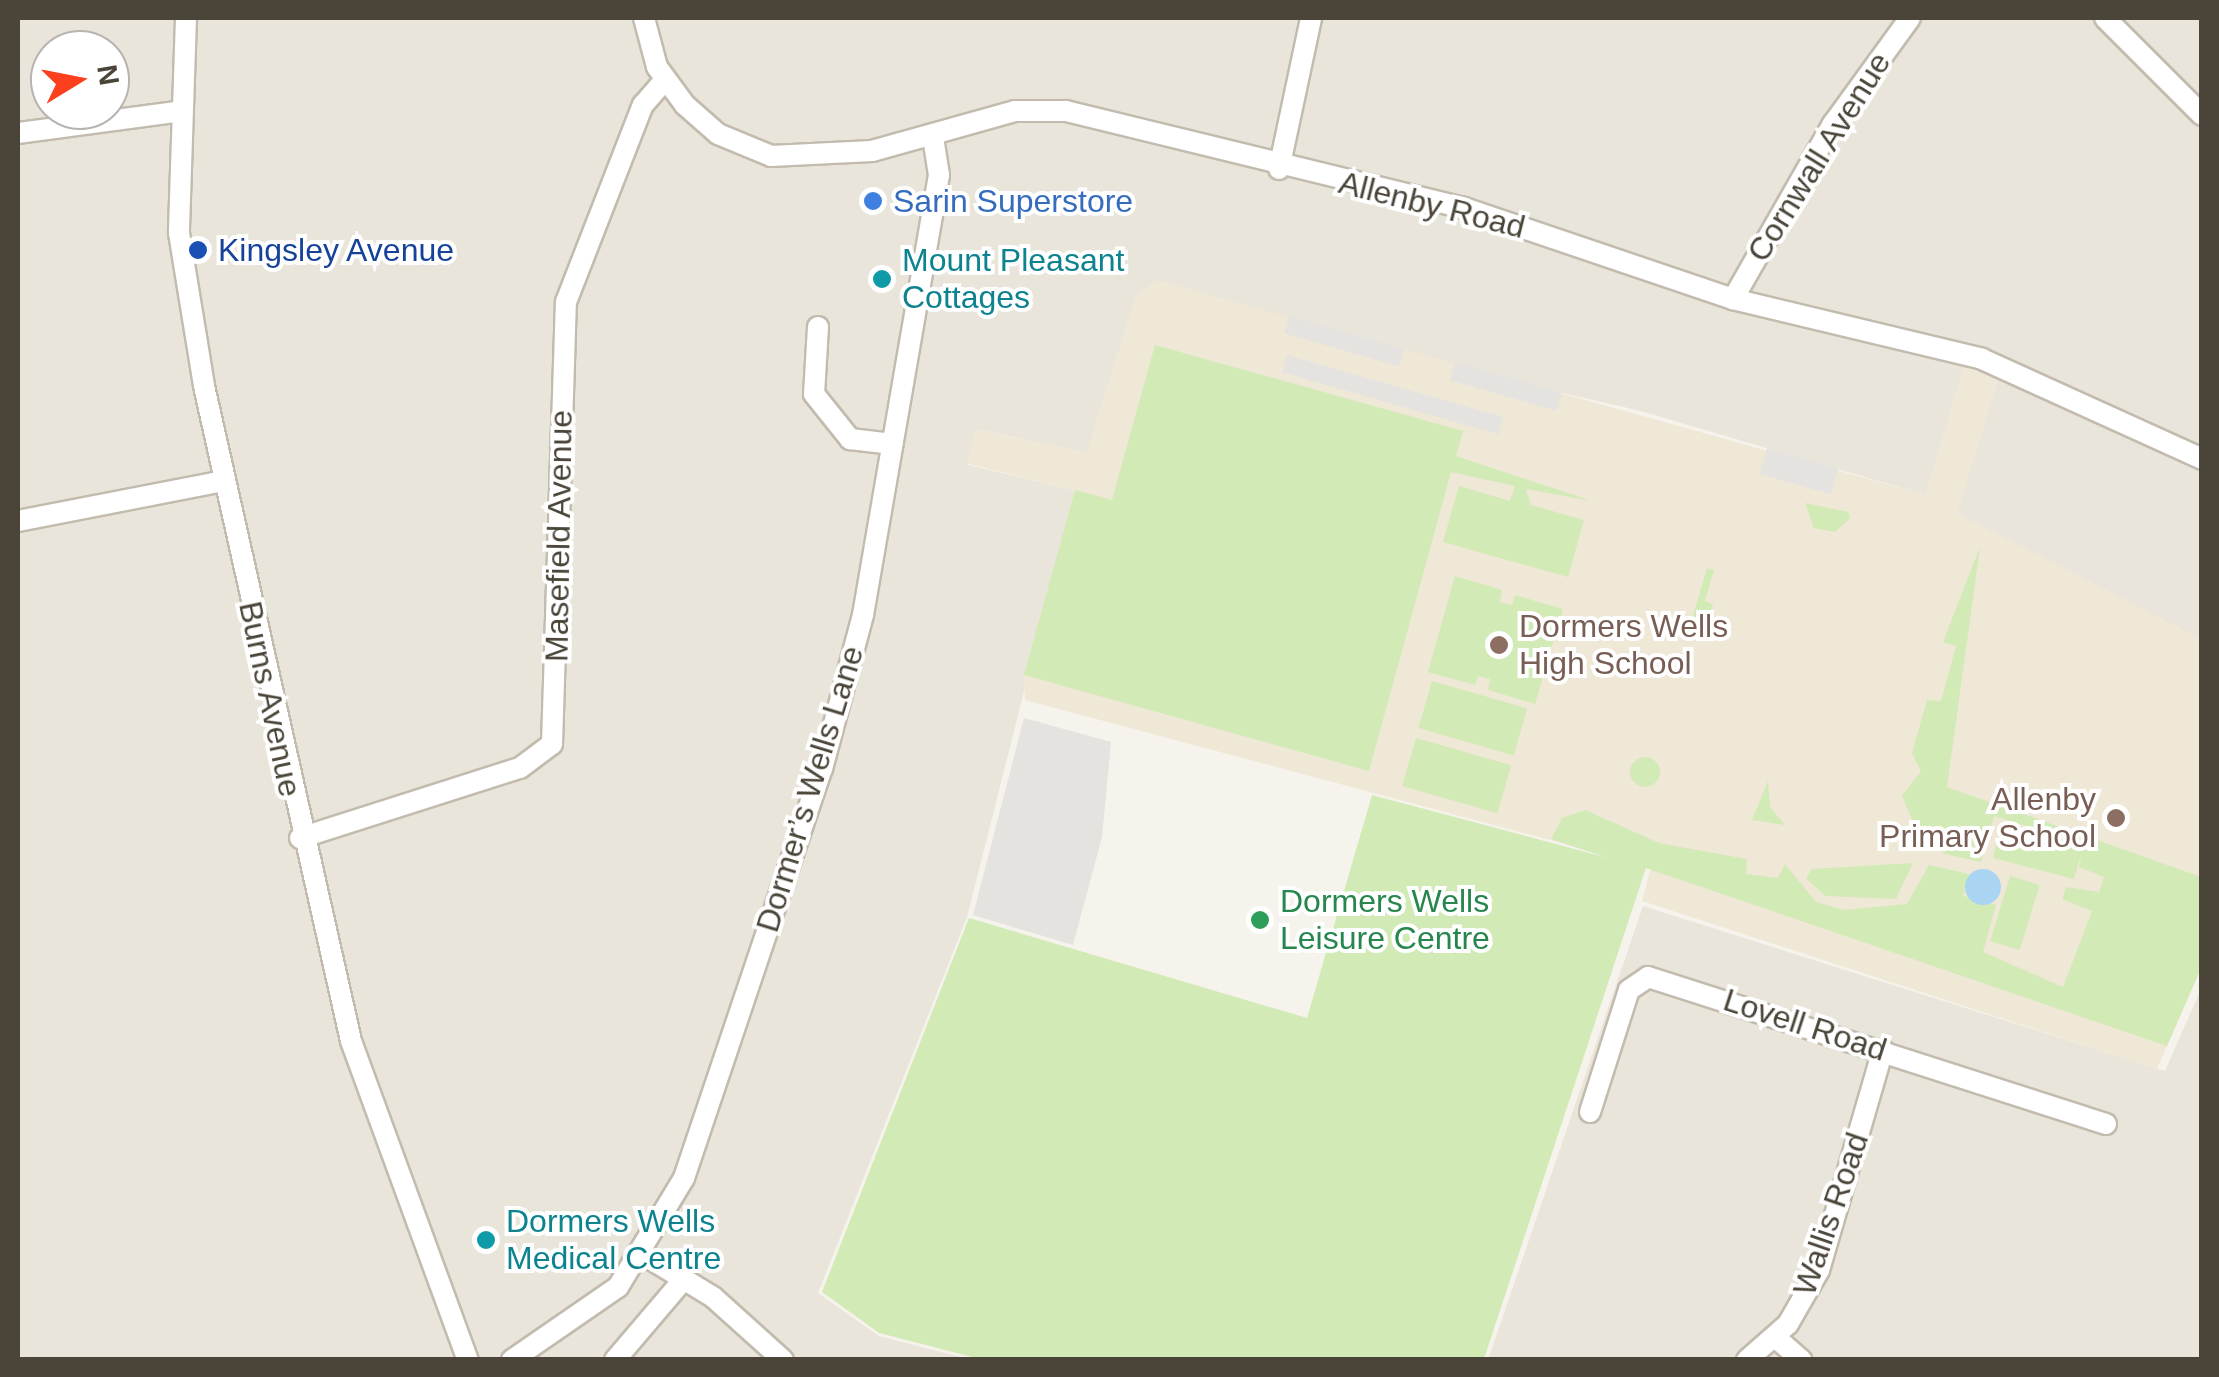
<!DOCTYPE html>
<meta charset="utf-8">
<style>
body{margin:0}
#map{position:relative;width:2219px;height:1377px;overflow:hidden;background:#f6f3ec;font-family:Helvetica,sans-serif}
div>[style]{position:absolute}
.residential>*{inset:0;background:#eae5da}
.education>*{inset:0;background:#efe8d6}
.green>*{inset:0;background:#d2eab5;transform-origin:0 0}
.round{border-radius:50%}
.parking>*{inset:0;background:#e5e3e0;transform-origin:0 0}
.water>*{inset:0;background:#a9d4f2}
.roads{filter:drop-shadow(2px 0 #c2bbae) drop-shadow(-2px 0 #c2bbae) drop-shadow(0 2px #c2bbae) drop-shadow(0 -2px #c2bbae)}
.minor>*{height:20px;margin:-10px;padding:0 10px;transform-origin:10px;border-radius:10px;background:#fff}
.dots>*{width:28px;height:28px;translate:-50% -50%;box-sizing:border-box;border:5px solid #fff;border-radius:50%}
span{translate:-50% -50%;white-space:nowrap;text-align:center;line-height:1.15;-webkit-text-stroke:8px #fff;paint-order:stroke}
.street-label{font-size:32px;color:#4b4439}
.shop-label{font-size:32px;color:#366cbe}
.left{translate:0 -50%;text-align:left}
.transit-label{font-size:32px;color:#164399}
.culture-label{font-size:32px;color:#0d838f}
.education-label{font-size:32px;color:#785e54}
.right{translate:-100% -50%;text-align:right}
.leisure-label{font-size:32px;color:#27864d}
.frame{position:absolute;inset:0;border:20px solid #4b4439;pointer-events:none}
.north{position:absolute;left:30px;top:30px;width:100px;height:100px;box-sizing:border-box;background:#fff;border:2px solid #b7b4b0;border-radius:50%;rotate:80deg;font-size:28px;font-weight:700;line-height:40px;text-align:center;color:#4b4439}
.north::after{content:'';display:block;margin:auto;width:35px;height:45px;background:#fc3f1d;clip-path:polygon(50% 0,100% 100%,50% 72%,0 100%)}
</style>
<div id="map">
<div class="residential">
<i style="clip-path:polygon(evenodd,18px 18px,2201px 18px,2201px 639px,1956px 514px,1999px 376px,1965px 364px,1926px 495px,1637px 410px,1136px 296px,1087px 453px,976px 429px,968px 465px,1075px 490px,967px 917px,818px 1293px,879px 1336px,968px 1359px,18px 1359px,18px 18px,50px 50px,110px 50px,110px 110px,50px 110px,50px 50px)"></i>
<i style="clip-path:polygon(1643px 906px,2165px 1071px,2201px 989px,2201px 1359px,1488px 1360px)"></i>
</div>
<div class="education">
<i style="clip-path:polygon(1156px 280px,1926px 495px,1965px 364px,1999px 375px,1957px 514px,2201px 639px,2201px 968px,2157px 1069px,1642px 901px,1651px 867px,1025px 700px,1024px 675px,1075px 490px,968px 464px,975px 429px,1087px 453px,1136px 296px)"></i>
</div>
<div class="green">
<i style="clip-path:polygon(1155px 345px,1463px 431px,1456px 456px,1592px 501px,1526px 489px,1531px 505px,1584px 520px,1568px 577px,1443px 542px,1459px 486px,1510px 501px,1515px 486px,1451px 472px,1369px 771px,1024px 675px,1075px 490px,1112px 500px)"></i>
<i style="clip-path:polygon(1805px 503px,1848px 512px,1850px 518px,1835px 532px,1814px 528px)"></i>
<i style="clip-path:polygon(1980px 547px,1947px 787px,2201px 877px,2201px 968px,2167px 1046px,1646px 868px,1484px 1359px,980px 1359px,879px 1333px,822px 1292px,969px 918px,1307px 1018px,1372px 795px,1608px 858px,1551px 839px,1562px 818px,1585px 810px,1659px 843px,1747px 859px,1746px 874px,1778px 878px,1785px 864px,1816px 902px,1844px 910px,1907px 904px,1929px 865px,1969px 874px,1963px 896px,1996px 905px,1983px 952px,2063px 987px,2092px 911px,2062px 899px,2066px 887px,2099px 892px,2104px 877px,2079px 867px,2082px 851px,2074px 879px,1993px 858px,2001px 825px,2084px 844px,1994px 816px,1981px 862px,1945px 854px,1915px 827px,1902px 796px,1921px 771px,1912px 753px,1927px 700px,1941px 701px,1956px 646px,1943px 642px)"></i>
<i style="clip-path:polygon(1707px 568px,1714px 570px,1705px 601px,1713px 604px,1702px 640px,1687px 636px)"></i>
<i style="clip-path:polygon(1455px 576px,1502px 590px,1500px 602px,1512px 605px,1515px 595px,1563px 609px,1535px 704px,1488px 690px,1490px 679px,1478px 676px,1475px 685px,1428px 672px)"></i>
<i style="left:1432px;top:681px;width:99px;height:49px;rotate:16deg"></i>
<i style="left:1416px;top:738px;width:99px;height:50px;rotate:16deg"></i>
<i class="round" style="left:1630px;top:757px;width:30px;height:30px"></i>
<i style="clip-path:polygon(1768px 781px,1770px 807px,1785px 825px,1752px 820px)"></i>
<i style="clip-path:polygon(1913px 863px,1896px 899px,1825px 896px,1806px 878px,1812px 869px)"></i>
<i style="left:2010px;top:876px;width:31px;height:68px;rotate:17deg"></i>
</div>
<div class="parking">
<i style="left:1289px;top:316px;width:120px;height:18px;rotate:16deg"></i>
<i style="left:1287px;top:355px;width:225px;height:18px;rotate:16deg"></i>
<i style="left:1455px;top:362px;width:111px;height:19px;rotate:16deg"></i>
<i style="left:1767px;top:448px;width:74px;height:27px;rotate:16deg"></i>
<i style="clip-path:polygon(1024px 718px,1111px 742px,1102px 837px,1073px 945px,973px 915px)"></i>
</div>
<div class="water">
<i class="round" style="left:1965px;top:869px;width:36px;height:36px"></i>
</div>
<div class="roads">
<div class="minor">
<i style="left:186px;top:18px;width:215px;rotate:91.9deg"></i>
<i style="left:179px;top:233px;width:155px;rotate:80.7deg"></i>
<i style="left:204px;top:386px;width:671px;rotate:77.35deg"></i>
<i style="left:351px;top:1041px;width:340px;rotate:69.9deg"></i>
<i style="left:644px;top:18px;width:51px;rotate:75.1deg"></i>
<i style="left:657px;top:67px;width:47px;rotate:53.6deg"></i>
<i style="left:685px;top:105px;width:44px;rotate:41.3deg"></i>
<i style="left:718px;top:134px;width:57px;rotate:22.5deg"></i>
<i style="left:771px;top:156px;width:101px;rotate:-2.8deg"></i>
<i style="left:872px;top:151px;width:148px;rotate:-15.6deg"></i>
<i style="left:1015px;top:111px;width:51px"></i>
<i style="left:1066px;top:111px;width:410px;rotate:13.7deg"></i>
<i style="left:1464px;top:208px;width:284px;rotate:18.7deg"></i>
<i style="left:1733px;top:299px;width:256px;rotate:13.5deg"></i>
<i style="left:1982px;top:359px;width:242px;rotate:24.4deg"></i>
<i style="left:2105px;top:18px;width:137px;rotate:45deg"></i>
<i style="left:18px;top:133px;width:159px;rotate:-7.6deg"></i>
<i style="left:1279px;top:169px;width:154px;rotate:-78deg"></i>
<i style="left:1733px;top:299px;width:202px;rotate:-60.3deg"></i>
<i style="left:1833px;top:124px;width:131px;rotate:-54deg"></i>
<i style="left:818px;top:327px;width:67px;rotate:93.4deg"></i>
<i style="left:814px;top:394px;width:58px;rotate:51.3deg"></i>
<i style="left:850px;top:439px;width:43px;rotate:6.6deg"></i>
<i style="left:18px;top:521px;width:210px;rotate:-11deg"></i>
<i style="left:300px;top:838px;width:231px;rotate:-17.7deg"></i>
<i style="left:520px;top:768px;width:40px;rotate:-37deg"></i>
<i style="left:552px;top:744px;width:442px;rotate:-88.2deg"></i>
<i style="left:566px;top:302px;width:212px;rotate:-68.7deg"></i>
<i style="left:643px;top:105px;width:33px;rotate:-49deg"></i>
<i style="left:1590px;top:1112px;width:128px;rotate:-72.3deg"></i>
<i style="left:1629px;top:990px;width:23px;rotate:-34deg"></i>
<i style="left:1648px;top:977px;width:481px;rotate:17.8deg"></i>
<i style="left:644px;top:1255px;width:81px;rotate:31.3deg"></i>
<i style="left:713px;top:1297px;width:94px;rotate:42deg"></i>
<i style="left:1775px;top:1337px;width:35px;rotate:41deg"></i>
<i style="left:512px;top:1360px;width:129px;rotate:-34.6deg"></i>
<i style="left:618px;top:1287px;width:127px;rotate:-58.8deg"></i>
<i style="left:684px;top:1178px;width:432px;rotate:-71.4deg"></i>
<i style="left:822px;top:769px;width:159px;rotate:-75.1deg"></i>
<i style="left:863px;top:615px;width:447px;rotate:-80.2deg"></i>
<i style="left:939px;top:175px;width:38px;rotate:-99deg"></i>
<i style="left:615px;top:1360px;width:106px;rotate:-49.6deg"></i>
<i style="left:1747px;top:1360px;width:55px;rotate:-41.3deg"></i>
<i style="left:1788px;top:1324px;width:62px;rotate:-60.1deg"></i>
<i style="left:1819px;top:1270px;width:229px;rotate:-73.8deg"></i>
</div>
</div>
<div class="dots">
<i style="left:873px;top:201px;background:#3f7fe0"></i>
<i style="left:198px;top:250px;background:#1a4fb4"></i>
<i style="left:882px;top:279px;background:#0f9aa8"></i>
<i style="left:1499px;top:645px;background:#8d6e63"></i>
<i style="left:2116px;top:818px;background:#8d6e63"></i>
<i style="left:1260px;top:920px;background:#2e9e5b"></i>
<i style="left:486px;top:1240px;background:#0f9aa8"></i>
</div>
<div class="street-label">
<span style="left:1819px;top:157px;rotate:-58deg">Cornwall Avenue</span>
<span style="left:1432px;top:205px;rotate:14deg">Allenby Road</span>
<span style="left:559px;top:536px;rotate:-89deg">Masefield Avenue</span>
<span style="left:270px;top:699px;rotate:78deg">Burns Avenue</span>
<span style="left:810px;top:789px;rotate:-73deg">Dormer’s Wells Lane</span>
<span style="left:1805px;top:1025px;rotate:18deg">Lovell Road</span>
<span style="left:1831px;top:1214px;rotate:-71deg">Wallis Road</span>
</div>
<div class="shop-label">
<span class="left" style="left:893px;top:201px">Sarin Superstore</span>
</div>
<div class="transit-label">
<span class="left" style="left:218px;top:250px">Kingsley Avenue</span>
</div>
<div class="culture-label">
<span class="left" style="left:902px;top:279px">Mount Pleasant<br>Cottages</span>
<span class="left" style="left:506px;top:1240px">Dormers Wells<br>Medical Centre</span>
</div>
<div class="education-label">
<span class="left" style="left:1519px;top:645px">Dormers Wells<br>High School</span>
<span class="right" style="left:2096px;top:818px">Allenby<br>Primary School</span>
</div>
<div class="leisure-label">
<span class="left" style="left:1280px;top:920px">Dormers Wells<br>Leisure Centre</span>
</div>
<div class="frame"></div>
<div class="north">N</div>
</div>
